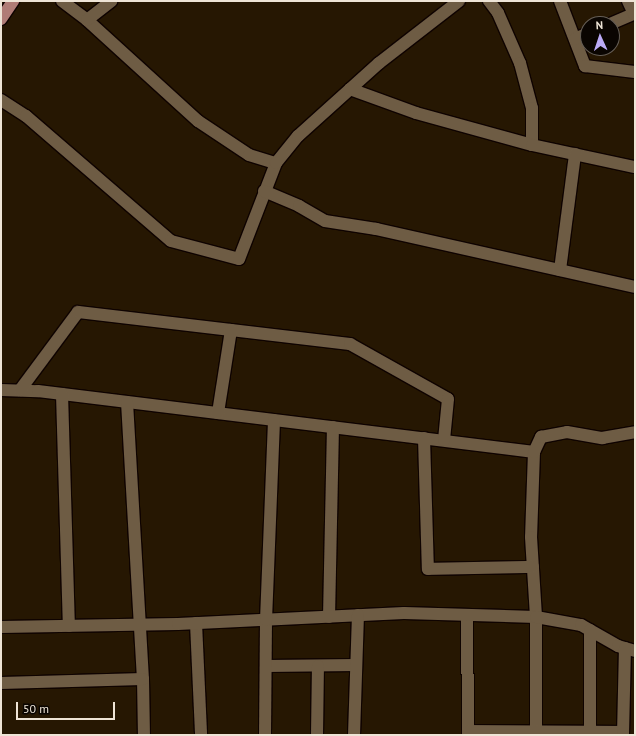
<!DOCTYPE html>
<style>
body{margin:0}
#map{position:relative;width:636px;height:736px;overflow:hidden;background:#261702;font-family:"PT Sans",sans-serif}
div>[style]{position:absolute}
.roads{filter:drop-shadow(1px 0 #0f0300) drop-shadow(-1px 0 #0f0300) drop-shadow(0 1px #0f0300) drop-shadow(0 -1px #0f0300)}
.minor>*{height:12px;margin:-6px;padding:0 6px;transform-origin:6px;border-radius:6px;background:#6e5c44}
.major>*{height:12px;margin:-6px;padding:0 6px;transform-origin:6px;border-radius:6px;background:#b07c76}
span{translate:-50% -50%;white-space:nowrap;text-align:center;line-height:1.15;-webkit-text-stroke:3.5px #0a0501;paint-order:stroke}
.frame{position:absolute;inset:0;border:2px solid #eee4d6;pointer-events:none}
.north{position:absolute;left:580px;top:16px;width:40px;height:40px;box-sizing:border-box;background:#0a0501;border:1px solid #655e56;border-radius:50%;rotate:357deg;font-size:11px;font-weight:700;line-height:16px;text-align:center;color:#eee4d6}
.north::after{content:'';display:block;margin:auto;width:14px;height:18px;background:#bbaaf6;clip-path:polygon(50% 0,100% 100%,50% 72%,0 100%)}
.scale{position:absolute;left:16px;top:702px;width:99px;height:18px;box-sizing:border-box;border:2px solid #eee4d6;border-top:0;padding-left:5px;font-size:12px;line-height:14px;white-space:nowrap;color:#eee4d6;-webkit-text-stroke:3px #0a0501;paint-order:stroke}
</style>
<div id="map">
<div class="roads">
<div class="minor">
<i style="left:62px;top:1px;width:31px;rotate:37deg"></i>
<i style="left:87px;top:20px;width:150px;rotate:42.3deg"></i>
<i style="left:198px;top:121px;width:61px;rotate:33.7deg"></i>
<i style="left:249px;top:155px;width:28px;rotate:17deg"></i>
<i style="left:489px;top:1px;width:15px;rotate:53deg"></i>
<i style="left:498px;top:13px;width:55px;rotate:66.3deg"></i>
<i style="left:520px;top:63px;width:47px;rotate:75.1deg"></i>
<i style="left:532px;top:108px;width:37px;rotate:90deg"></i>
<i style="left:560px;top:1px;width:70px;rotate:69deg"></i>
<i style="left:585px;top:66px;width:50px;rotate:6.8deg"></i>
<i style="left:87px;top:20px;width:31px;rotate:-38deg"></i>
<i style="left:610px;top:24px;width:26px;rotate:-23deg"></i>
<i style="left:634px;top:14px;width:14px;rotate:-115deg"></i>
<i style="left:575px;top:39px;width:14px;rotate:-25deg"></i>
<i style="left:350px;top:89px;width:70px;rotate:20deg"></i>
<i style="left:416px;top:113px;width:120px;rotate:15.4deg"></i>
<i style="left:532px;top:145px;width:105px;rotate:12.1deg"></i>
<i style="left:1px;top:100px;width:30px;rotate:33deg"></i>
<i style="left:26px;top:116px;width:191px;rotate:40.8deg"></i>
<i style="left:171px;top:241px;width:70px;rotate:14.8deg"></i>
<i style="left:239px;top:259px;width:103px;rotate:-68.9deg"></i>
<i style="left:276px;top:163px;width:35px;rotate:-51deg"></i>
<i style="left:298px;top:136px;width:109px;rotate:-42deg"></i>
<i style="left:379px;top:63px;width:101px;rotate:-37.8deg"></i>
<i style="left:264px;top:191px;width:38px;rotate:23deg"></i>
<i style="left:299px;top:206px;width:30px;rotate:30deg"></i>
<i style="left:325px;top:221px;width:52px;rotate:8.9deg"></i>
<i style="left:376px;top:229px;width:265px;rotate:12.6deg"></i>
<i style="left:560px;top:270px;width:117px;rotate:-82.6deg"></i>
<i style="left:1px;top:390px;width:37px;rotate:2deg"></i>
<i style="left:38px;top:391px;width:500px;rotate:7deg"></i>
<i style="left:534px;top:452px;width:85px;rotate:92deg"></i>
<i style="left:531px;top:537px;width:80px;rotate:86.4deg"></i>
<i style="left:536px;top:617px;width:118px;rotate:90deg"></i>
<i style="left:20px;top:390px;width:97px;rotate:-53.4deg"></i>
<i style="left:78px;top:312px;width:274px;rotate:6.7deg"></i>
<i style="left:350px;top:344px;width:112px;rotate:29.3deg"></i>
<i style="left:448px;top:399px;width:41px;rotate:95.6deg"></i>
<i style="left:62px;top:394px;width:232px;rotate:88.3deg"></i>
<i style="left:127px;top:402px;width:277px;rotate:86.7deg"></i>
<i style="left:143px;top:679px;width:56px;rotate:89deg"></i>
<i style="left:218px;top:413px;width:84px;rotate:-81.1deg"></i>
<i style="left:424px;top:438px;width:131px;rotate:88.3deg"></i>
<i style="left:428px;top:569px;width:105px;rotate:-1.1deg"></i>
<i style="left:534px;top:452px;width:17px;rotate:-65deg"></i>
<i style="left:541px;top:437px;width:26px;rotate:-11deg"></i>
<i style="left:567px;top:432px;width:36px;rotate:10deg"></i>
<i style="left:602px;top:438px;width:34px;rotate:-10deg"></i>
<i style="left:467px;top:615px;width:120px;rotate:89.5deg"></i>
<i style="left:329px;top:617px;width:190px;rotate:-88.8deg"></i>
<i style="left:196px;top:623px;width:112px;rotate:87.4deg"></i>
<i style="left:1px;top:627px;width:177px;rotate:-1deg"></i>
<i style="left:178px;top:624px;width:226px;rotate:-2.8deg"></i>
<i style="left:404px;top:613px;width:132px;rotate:1.7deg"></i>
<i style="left:536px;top:617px;width:46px;rotate:10.1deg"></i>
<i style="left:581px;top:625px;width:43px;rotate:29.6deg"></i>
<i style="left:618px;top:646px;width:18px;rotate:16deg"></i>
<i style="left:266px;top:666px;width:90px;rotate:-0.6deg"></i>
<i style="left:1px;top:683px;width:142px;rotate:-1.6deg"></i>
<i style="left:468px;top:731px;width:155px;rotate:0.4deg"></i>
<i style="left:265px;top:735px;width:115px;rotate:-89.5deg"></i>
<i style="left:266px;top:620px;width:200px;rotate:-87.7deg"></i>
<i style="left:317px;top:735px;width:69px;rotate:-89.2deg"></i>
<i style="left:354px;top:735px;width:120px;rotate:-88.1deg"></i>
<i style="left:590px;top:735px;width:105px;rotate:-90deg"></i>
<i style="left:623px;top:735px;width:87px;rotate:-88.7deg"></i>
</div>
<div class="major">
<i style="left:1px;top:19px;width:22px;rotate:-56deg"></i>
</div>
</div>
<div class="frame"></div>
<div class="north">N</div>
<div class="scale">50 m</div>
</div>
